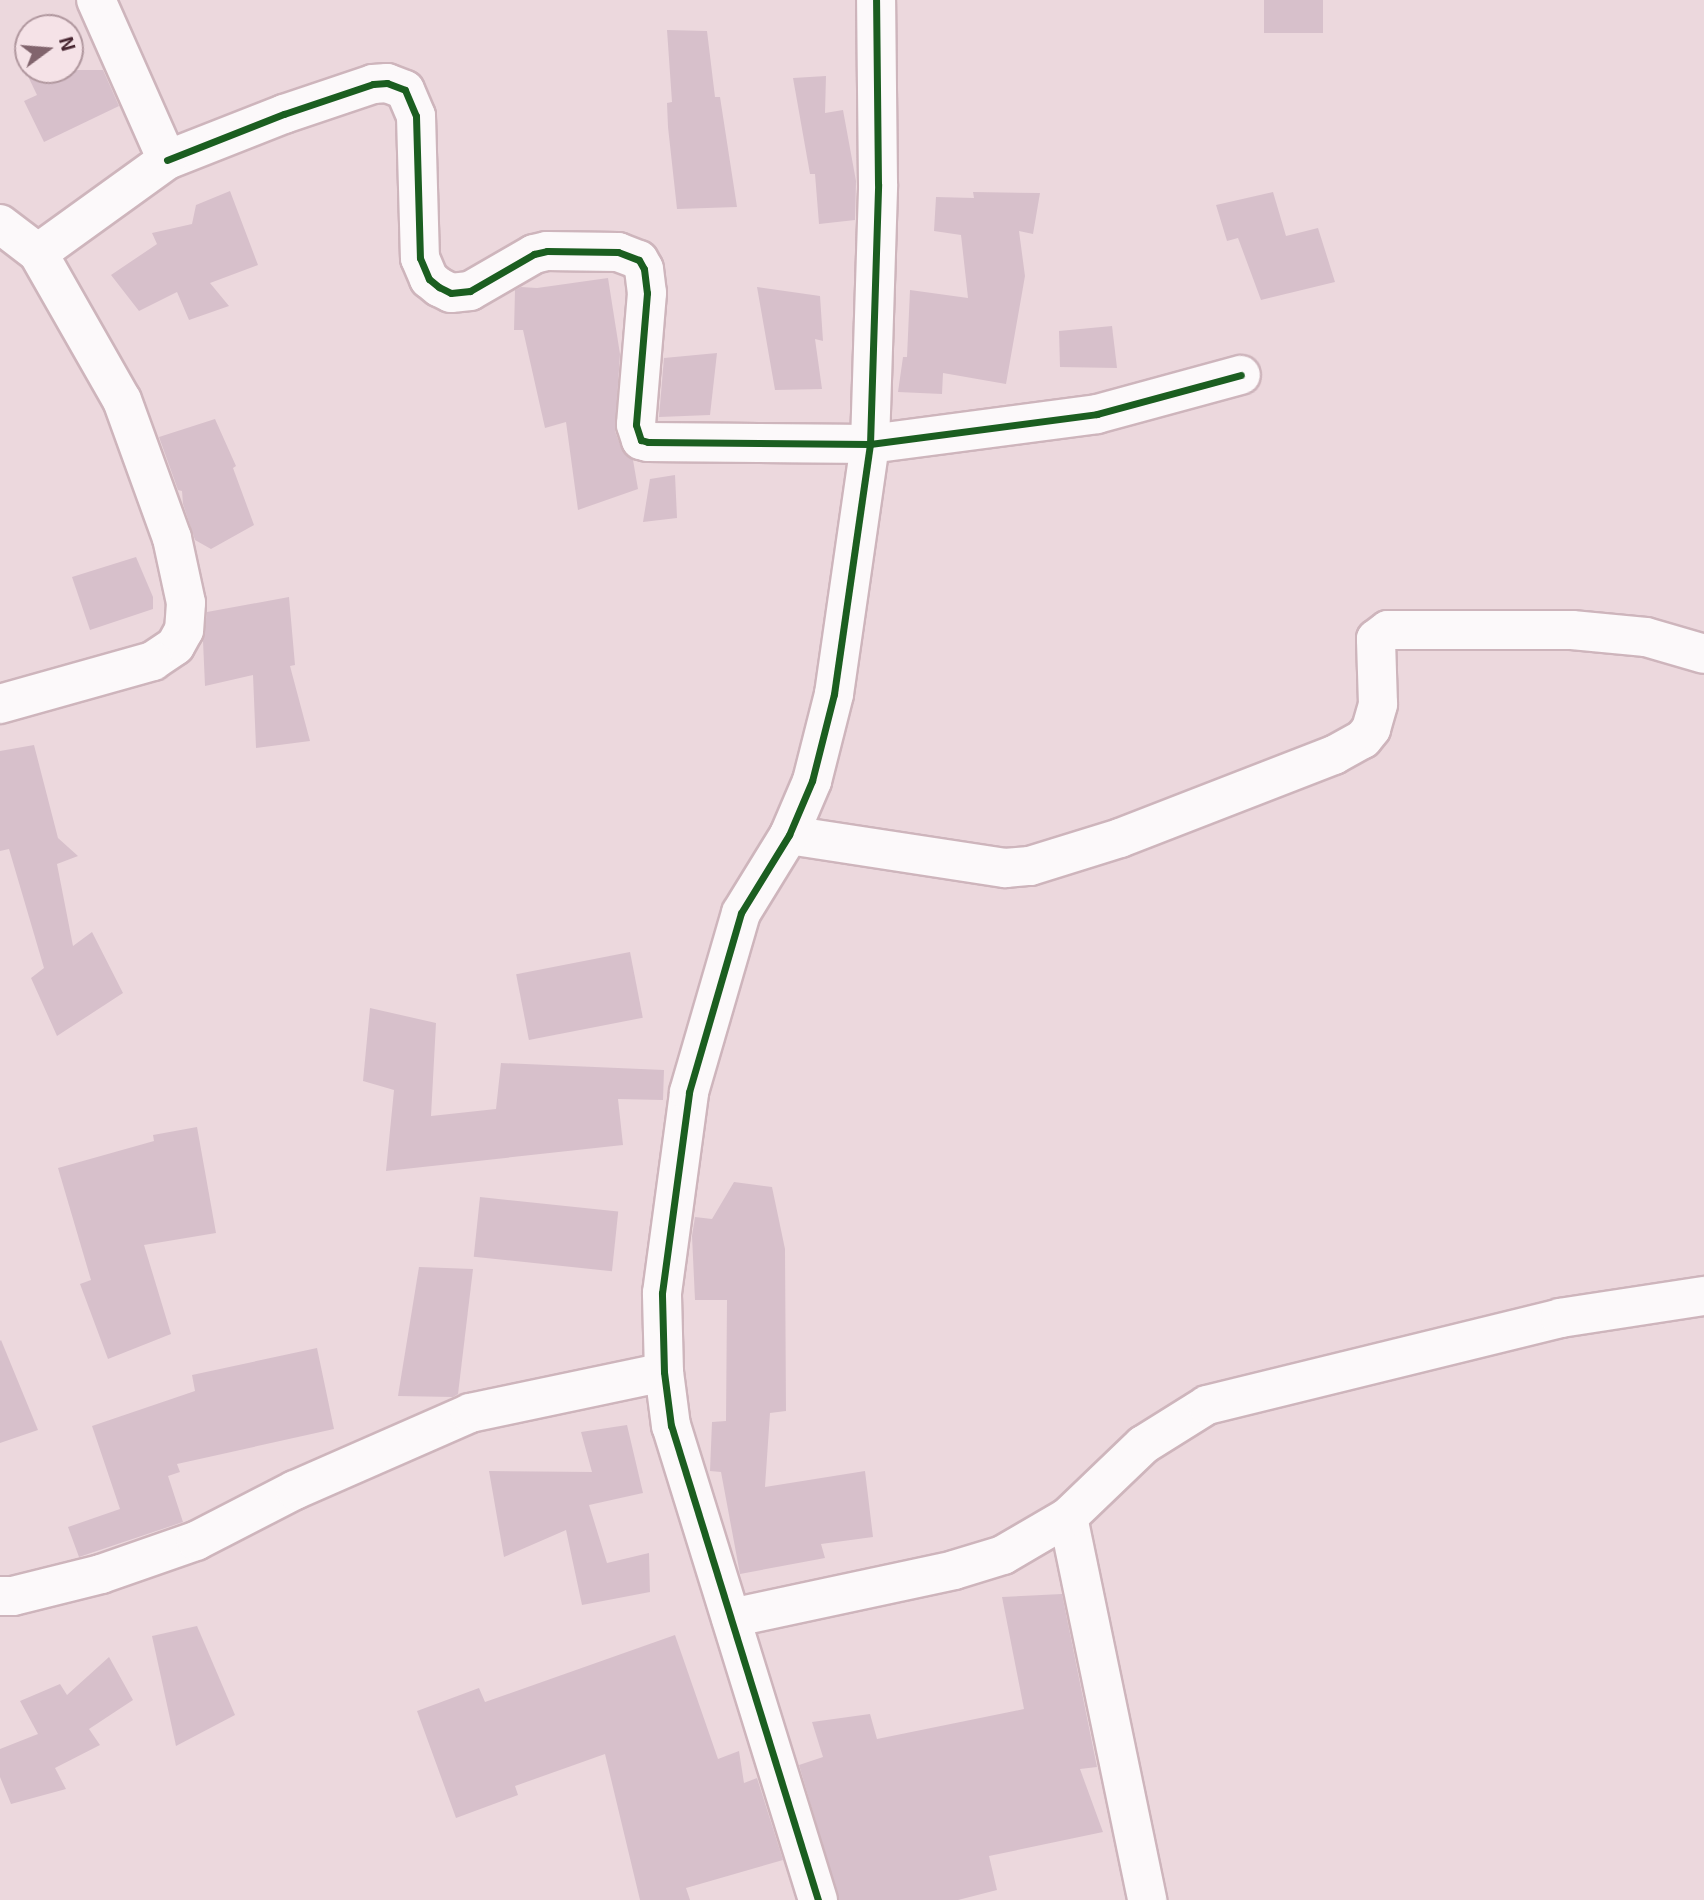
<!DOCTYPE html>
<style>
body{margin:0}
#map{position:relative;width:1704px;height:1900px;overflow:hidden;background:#ecd8dd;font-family:"Exo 2",sans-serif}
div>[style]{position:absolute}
.building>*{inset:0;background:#d7c0cb;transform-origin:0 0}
.roads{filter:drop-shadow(2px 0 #ceb5bc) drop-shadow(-2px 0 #ceb5bc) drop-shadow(0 2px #ceb5bc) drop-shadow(0 -2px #ceb5bc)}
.minor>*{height:38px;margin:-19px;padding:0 19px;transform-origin:19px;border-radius:19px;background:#fcf9fa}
.tertiary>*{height:38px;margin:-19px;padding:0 19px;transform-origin:19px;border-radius:19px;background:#fcf9fa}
.cycleway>*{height:7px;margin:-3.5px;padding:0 3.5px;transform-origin:3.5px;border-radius:3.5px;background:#1b5e20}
span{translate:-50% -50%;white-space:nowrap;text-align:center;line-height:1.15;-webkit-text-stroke:6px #f5e2e7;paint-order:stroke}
.north{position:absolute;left:14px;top:14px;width:70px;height:70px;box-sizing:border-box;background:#f5e2e7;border:2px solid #b0979e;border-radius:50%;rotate:74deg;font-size:19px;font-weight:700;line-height:28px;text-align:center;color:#482631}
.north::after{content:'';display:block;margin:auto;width:24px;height:32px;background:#81646d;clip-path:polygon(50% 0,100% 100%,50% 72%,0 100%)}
</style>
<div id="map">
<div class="building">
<i style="left:1264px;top:0;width:59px;height:33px"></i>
<i style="clip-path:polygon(667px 30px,707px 31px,715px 97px,720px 97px,737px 207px,677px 209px,668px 127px,667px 103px,672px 102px)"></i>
<i style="clip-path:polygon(25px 70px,103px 70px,119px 106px,44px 142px,24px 101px,37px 95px)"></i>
<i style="clip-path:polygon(826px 76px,825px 113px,843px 110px,856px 181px,855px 220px,819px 224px,815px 174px,810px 174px,793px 78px)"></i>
<i style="clip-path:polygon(230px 191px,258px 265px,210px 283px,229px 306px,189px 320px,177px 292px,139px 311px,111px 275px,157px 244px,152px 233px,192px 224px,196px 205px)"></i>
<i style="clip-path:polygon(973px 192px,1040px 193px,1033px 234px,1019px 231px,1025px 276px,1006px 384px,943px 373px,942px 394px,898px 392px,903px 357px,907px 357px,910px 290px,968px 298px,961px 235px,934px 231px,936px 197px,974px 198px)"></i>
<i style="clip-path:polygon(1273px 192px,1286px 236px,1318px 228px,1335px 282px,1261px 300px,1238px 238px,1227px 241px,1216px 205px)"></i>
<i style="clip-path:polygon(608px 278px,620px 354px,615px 431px,621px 447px,633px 460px,638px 489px,578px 510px,566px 422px,545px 428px,523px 330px,514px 330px,515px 290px,521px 287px,537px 288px)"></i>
<i style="clip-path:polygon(757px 287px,820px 296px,823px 341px,815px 339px,822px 389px,775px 390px)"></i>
<i style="clip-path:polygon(1112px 326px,1117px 368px,1060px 367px,1059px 331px)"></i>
<i style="clip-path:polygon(717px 353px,710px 415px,659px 417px,664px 358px)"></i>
<i style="clip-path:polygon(215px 419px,236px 466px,233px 468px,254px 525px,211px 549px,195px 540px,183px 504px,182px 491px,178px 490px,159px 437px)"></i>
<i style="clip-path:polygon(675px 475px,677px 518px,643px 522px,650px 479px)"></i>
<i style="clip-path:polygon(136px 557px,153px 597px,153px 609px,90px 630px,72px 577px)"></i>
<i style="clip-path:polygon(289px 597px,295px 665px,290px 666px,310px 741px,256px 748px,253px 675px,205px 686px,203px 641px,207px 612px)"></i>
<i style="clip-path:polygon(34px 745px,58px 838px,78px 856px,57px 864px,73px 946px,92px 932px,123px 993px,57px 1036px,31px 978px,44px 968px,9px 849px,0 851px,0 751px)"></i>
<i style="left:630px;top:952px;width:67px;height:116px;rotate:79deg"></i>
<i style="clip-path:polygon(370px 1008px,436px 1023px,431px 1116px,496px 1109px,501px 1063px,664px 1070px,663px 1100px,618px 1099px,623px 1145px,386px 1171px,394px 1090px,363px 1081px)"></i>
<i style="clip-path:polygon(197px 1127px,216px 1233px,144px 1245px,171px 1334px,108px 1359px,80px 1284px,91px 1280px,58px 1168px,154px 1141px,153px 1135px)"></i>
<i style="clip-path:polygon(734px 1182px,772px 1187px,785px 1249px,786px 1411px,770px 1413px,765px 1487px,865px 1471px,873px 1537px,821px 1544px,825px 1558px,740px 1574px,721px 1472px,710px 1471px,712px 1422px,726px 1421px,727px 1300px,695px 1300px,692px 1236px,695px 1217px,712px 1219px)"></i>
<i style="left:480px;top:1197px;width:139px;height:60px;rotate:6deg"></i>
<i style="clip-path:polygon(419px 1267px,473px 1269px,458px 1394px,453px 1397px,398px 1396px)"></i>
<i style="clip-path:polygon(1px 1340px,38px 1430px,0 1443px,0 1341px)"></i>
<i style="clip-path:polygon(317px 1348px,334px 1429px,177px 1464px,180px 1472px,168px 1476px,183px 1522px,79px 1557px,68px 1527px,120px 1509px,92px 1426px,195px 1391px,192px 1375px)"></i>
<i style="clip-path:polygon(627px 1425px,643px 1493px,589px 1505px,607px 1563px,649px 1553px,650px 1592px,582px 1605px,566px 1530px,504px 1557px,489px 1471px,592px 1472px,581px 1432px)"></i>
<i style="clip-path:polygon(1062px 1594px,1097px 1767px,1080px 1769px,1103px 1832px,989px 1856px,997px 1890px,958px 1900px,839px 1900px,799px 1765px,823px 1757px,812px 1722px,870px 1714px,877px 1739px,1024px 1709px,1002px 1597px)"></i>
<i style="clip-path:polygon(197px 1626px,235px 1715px,176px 1746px,152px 1636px)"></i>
<i style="clip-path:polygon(675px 1635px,718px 1759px,739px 1751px,744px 1783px,757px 1778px,783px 1860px,686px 1888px,690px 1900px,640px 1900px,605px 1754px,515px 1786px,518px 1795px,456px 1818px,417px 1711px,479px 1688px,485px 1702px)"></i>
<i style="clip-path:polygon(109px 1657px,133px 1700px,89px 1729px,100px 1745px,55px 1768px,66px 1789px,11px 1804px,0 1777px,0 1749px,38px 1734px,20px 1701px,60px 1684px,67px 1695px)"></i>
</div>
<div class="roads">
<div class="minor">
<i style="left:167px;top:160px;width:126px;rotate:-21.5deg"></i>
<i style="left:284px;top:114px;width:94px;rotate:-18.6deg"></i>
<i style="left:373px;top:84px;width:14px;rotate:-4deg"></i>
<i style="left:387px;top:83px;width:19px;rotate:21deg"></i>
<i style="left:405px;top:90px;width:28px;rotate:67deg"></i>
<i style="left:416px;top:116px;width:142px;rotate:88.4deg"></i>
<i style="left:420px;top:258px;width:23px;rotate:67deg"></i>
<i style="left:429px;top:279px;width:13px;rotate:39deg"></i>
<i style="left:439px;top:287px;width:13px;rotate:27deg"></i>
<i style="left:451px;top:293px;width:19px;rotate:-6deg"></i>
<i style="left:470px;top:291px;width:74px;rotate:-30deg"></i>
<i style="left:534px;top:254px;width:13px;rotate:-13deg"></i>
<i style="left:547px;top:251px;width:71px;rotate:0.8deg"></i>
<i style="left:618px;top:252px;width:22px;rotate:21deg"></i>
<i style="left:639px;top:260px;width:10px;rotate:61deg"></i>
<i style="left:644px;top:269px;width:24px;rotate:83deg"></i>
<i style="left:647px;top:293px;width:132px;rotate:94.8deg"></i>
<i style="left:636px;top:425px;width:16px;rotate:72deg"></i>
<i style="left:641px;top:440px;width:7px;rotate:16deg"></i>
<i style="left:648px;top:442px;width:222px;rotate:0.5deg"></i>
<i style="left:870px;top:444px;width:229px;rotate:-7.5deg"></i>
<i style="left:1097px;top:414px;width:149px;rotate:-15.2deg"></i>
<i style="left:0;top:224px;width:48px;rotate:37.3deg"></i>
<i style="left:38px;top:253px;width:169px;rotate:60.3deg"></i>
<i style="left:122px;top:400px;width:147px;rotate:70.1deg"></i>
<i style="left:172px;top:538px;width:66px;rotate:77.8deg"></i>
<i style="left:186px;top:603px;width:27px;rotate:94deg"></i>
<i style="left:184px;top:630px;width:18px;rotate:119deg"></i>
<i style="left:175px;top:646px;width:27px;rotate:146deg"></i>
<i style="left:153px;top:661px;width:159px;rotate:164.3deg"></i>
<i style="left:38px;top:253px;width:159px;rotate:-35.8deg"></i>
<i style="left:167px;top:160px;width:175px;rotate:-113.9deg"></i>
<i style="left:789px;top:835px;width:219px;rotate:8.7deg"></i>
<i style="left:1005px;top:868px;width:25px;rotate:-5deg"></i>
<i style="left:1030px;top:866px;width:94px;rotate:-17.3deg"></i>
<i style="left:1120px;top:838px;width:230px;rotate:-21.2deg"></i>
<i style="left:1334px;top:755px;width:33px;rotate:-29deg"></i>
<i style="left:1363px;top:739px;width:13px;rotate:-51deg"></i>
<i style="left:1371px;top:729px;width:26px;rotate:-74deg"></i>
<i style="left:1378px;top:704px;width:65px;rotate:-91.8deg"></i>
<i style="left:1376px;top:639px;width:15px;rotate:-37deg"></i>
<i style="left:1388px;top:630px;width:184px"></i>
<i style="left:1572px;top:630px;width:74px;rotate:5.4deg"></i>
<i style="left:1646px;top:637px;width:60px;rotate:16.3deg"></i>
<i style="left:1068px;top:1517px;width:391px;rotate:78.3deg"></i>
<i style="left:0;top:1596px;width:13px"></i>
<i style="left:13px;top:1596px;width:91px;rotate:-14deg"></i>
<i style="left:101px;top:1574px;width:101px;rotate:-19.2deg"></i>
<i style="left:196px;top:1541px;width:111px;rotate:-27.3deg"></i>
<i style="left:295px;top:1490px;width:191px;rotate:-23.7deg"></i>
<i style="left:470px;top:1413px;width:198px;rotate:-11.9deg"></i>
<i style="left:731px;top:1618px;width:228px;rotate:-12.1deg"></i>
<i style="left:954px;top:1570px;width:51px;rotate:-17deg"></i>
<i style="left:1003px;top:1555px;width:75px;rotate:-30.3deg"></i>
<i style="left:1068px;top:1517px;width:104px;rotate:-43.8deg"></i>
<i style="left:1143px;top:1445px;width:75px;rotate:-32deg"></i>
<i style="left:1207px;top:1405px;width:364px;rotate:-13.8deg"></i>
<i style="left:1560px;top:1318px;width:146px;rotate:-8.7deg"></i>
</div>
<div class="tertiary">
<i style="left:818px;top:1900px;width:496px;rotate:-107.2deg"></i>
<i style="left:671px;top:1426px;width:54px;rotate:-97.4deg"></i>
<i style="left:664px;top:1372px;width:79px;rotate:-91.5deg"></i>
<i style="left:662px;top:1293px;width:203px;rotate:-82.3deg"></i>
<i style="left:689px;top:1092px;width:186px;rotate:-73.8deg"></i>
<i style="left:741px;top:913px;width:92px;rotate:-58.4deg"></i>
<i style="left:789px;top:835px;width:59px;rotate:-66.9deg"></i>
<i style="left:812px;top:781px;width:90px;rotate:-75.8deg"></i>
<i style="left:834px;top:694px;width:253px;rotate:-81.8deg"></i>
<i style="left:870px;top:444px;width:260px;rotate:-88.2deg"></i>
<i style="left:878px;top:184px;width:184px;rotate:-90.6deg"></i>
</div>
</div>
<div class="cycleway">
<i style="left:167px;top:160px;width:126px;rotate:-21.5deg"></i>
<i style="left:284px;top:114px;width:94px;rotate:-18.6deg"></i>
<i style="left:373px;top:84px;width:14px;rotate:-4deg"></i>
<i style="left:387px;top:83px;width:19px;rotate:21deg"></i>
<i style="left:405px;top:90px;width:28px;rotate:67deg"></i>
<i style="left:416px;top:116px;width:142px;rotate:88.4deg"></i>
<i style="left:420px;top:258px;width:23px;rotate:67deg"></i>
<i style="left:429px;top:279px;width:13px;rotate:39deg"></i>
<i style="left:439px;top:287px;width:13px;rotate:27deg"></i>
<i style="left:451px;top:293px;width:19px;rotate:-6deg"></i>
<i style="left:470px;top:291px;width:74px;rotate:-30deg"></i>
<i style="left:534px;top:254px;width:13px;rotate:-13deg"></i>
<i style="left:547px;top:251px;width:71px;rotate:0.8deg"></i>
<i style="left:618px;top:252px;width:22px;rotate:21deg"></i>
<i style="left:639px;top:260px;width:10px;rotate:61deg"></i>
<i style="left:644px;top:269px;width:24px;rotate:83deg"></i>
<i style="left:647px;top:293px;width:132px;rotate:94.8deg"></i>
<i style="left:636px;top:425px;width:16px;rotate:72deg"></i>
<i style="left:641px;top:440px;width:7px;rotate:16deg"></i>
<i style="left:648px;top:442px;width:222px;rotate:0.5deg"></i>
<i style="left:870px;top:444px;width:229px;rotate:-7.5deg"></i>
<i style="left:1097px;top:414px;width:149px;rotate:-15.2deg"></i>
<i style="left:818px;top:1900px;width:496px;rotate:-107.2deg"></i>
<i style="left:671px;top:1426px;width:54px;rotate:-97.4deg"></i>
<i style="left:664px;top:1372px;width:79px;rotate:-91.5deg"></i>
<i style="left:662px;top:1293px;width:203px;rotate:-82.3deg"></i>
<i style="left:689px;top:1092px;width:186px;rotate:-73.8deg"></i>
<i style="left:741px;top:913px;width:92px;rotate:-58.4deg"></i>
<i style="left:789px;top:835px;width:59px;rotate:-66.9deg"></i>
<i style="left:812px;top:781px;width:90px;rotate:-75.8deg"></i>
<i style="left:834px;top:694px;width:253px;rotate:-81.8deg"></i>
<i style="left:870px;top:444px;width:260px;rotate:-88.2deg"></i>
<i style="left:878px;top:184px;width:184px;rotate:-90.6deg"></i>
</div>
<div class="north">N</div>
</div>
